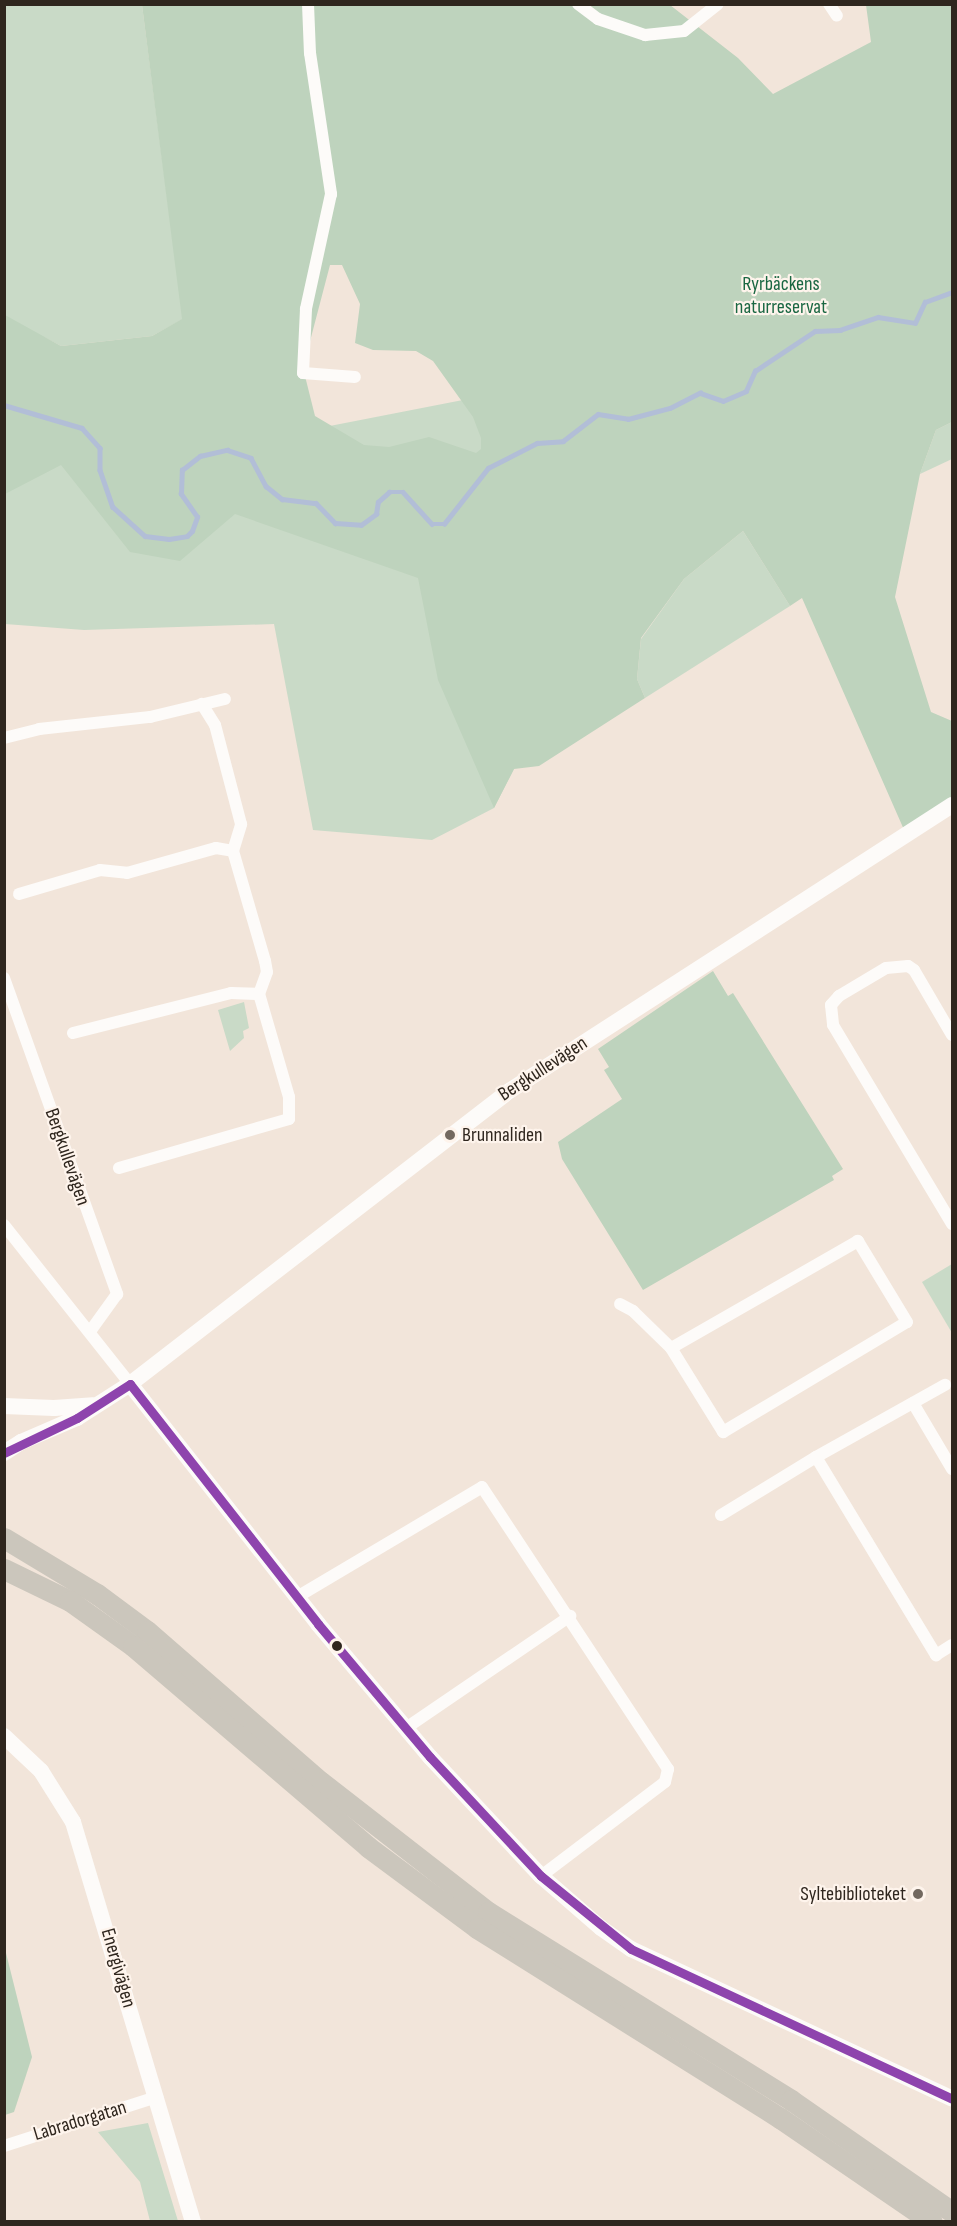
<!DOCTYPE html>
<meta charset="utf-8">
<style>
body{margin:0}
#map{position:relative;width:957px;height:2226px;overflow:hidden;background:#f2e5da;font-family:"Sofia Sans Condensed",sans-serif}
div>[style]{position:absolute}
.green>*{inset:0;background:#c9dac7}
.forest>*{inset:0;background:#bed3bd}
.stream>*{height:4.5px;margin:-2.25px;padding:0 2.25px;transform-origin:2.25px;border-radius:2.25px;background:#b2bed7}
.minor>*{height:12px;margin:-6px;padding:0 6px;transform-origin:6px;border-radius:6px;background:#fdfbf9}
.tertiary>*{height:16px;margin:-8px;padding:0 8px;transform-origin:8px;border-radius:8px;background:#fdfbf9}
.trunk>*{height:21px;margin:-10.5px;padding:0 10.5px;transform-origin:10.5px;border-radius:10.5px;background:#cbc6bc}
.bus-1>*{height:9px;margin:-4.5px;padding:0 4.5px;transform-origin:4.5px;border-radius:4.5px;background:#8e44ad}
.dots>*{width:16px;height:16px;translate:-50% -50%;box-sizing:border-box;border:3px solid #fef4ec;border-radius:50%}
span{translate:-50% -50%;white-space:nowrap;text-align:center;line-height:1.15;-webkit-text-stroke:4.5px #fef4ec;paint-order:stroke}
.park-label{font-size:20px;color:#1a6742}
.street-label{font-size:20px;color:#2f261e}
.poi-label{font-size:20px;color:#2f261e}
.left{translate:0 -50%;text-align:left}
.right{translate:-100% -50%;text-align:right}
.frame{position:absolute;inset:0;border:6px solid #2f261e;pointer-events:none}
</style>
<div id="map">
<div class="green">
<i style="clip-path:polygon(4px 5px,142px 5px,183px 319px,152px 336px,61px 346px,44px 337px,69px 357px,299px 432px,509px 391px,773px 98px,952px 5px,534px 618px,514px 769px,494px 808px,432px 840px,313px 830px,274px 624px,84px 630px,5px 624px)"></i>
<i style="clip-path:polygon(952px 422px,952px 459px,920px 474px,936px 430px)"></i>
<i style="clip-path:polygon(743px 531px,790px 606px,645px 698px,637px 679px,641px 639px,684px 579px)"></i>
<i style="clip-path:polygon(244px 1002px,249px 1028px,243px 1031px,244px 1038px,230px 1051px,218px 1010px)"></i>
<i style="clip-path:polygon(952px 1264px,952px 1333px,922px 1282px)"></i>
<i style="clip-path:polygon(148px 2123px,178px 2221px,150px 2221px,140px 2182px,98px 2132px)"></i>
</div>
<div class="forest">
<i style="clip-path:polygon(evenodd,142px 5px,670px 5px,738px 58px,773px 94px,871px 42px,866px 5px,952px 5px,952px 422px,936px 430px,920px 474px,895px 597px,931px 712px,952px 721px,952px 798px,905px 832px,802px 598px,790px 606px,743px 531px,684px 579px,641px 638px,637px 679px,645px 698px,539px 766px,514px 769px,494px 808px,438px 680px,418px 578px,235px 514px,180px 561px,130px 552px,61px 465px,5px 494px,5px 315px,61px 346px,152px 336px,182px 319px,142px 5px,330px 265px,342px 265px,360px 304px,355px 343px,373px 350px,416px 351px,433px 361px,473px 417px,481px 438px,481px 449px,476px 453px,429px 437px,389px 447px,364px 445px,315px 416px,303px 368px,330px 265px)"></i>
<i style="clip-path:polygon(713px 971px,728px 996px,733px 993px,843px 1169px,832px 1176px,834px 1180px,643px 1290px,562px 1159px,558px 1142px,622px 1099px,604px 1070px,609px 1067px,598px 1049px)"></i>
<i style="clip-path:polygon(5px 1949px,32px 2057px,14px 2112px,5px 2115px)"></i>
</div>
<div class="stream">
<i style="left:4px;top:405px;width:81px;rotate:16.4deg"></i>
<i style="left:82px;top:428px;width:27px;rotate:48deg"></i>
<i style="left:100px;top:448px;width:22px;rotate:90deg"></i>
<i style="left:100px;top:470px;width:39px;rotate:71deg"></i>
<i style="left:113px;top:507px;width:43px;rotate:42.2deg"></i>
<i style="left:145px;top:536px;width:24px;rotate:7deg"></i>
<i style="left:169px;top:539px;width:18px;rotate:-9deg"></i>
<i style="left:187px;top:536px;width:7px;rotate:-45deg"></i>
<i style="left:192px;top:531px;width:15px;rotate:-70deg"></i>
<i style="left:197px;top:517px;width:28px;rotate:-125deg"></i>
<i style="left:181px;top:494px;width:24px;rotate:-88deg"></i>
<i style="left:182px;top:470px;width:23px;rotate:-38deg"></i>
<i style="left:200px;top:456px;width:28px;rotate:-13deg"></i>
<i style="left:227px;top:450px;width:25px;rotate:18deg"></i>
<i style="left:251px;top:458px;width:32px;rotate:62deg"></i>
<i style="left:266px;top:486px;width:21px;rotate:39deg"></i>
<i style="left:282px;top:499px;width:34px;rotate:7deg"></i>
<i style="left:316px;top:503px;width:28px;rotate:46deg"></i>
<i style="left:335px;top:523px;width:26px;rotate:4deg"></i>
<i style="left:361px;top:525px;width:19px;rotate:-36deg"></i>
<i style="left:376px;top:514px;width:12px;rotate:-81deg"></i>
<i style="left:378px;top:502px;width:15px;rotate:-42deg"></i>
<i style="left:389px;top:492px;width:14px"></i>
<i style="left:403px;top:492px;width:43px;rotate:47.8deg"></i>
<i style="left:432px;top:524px;width:12px"></i>
<i style="left:444px;top:524px;width:71px;rotate:-51.8deg"></i>
<i style="left:488px;top:468px;width:55px;rotate:-27deg"></i>
<i style="left:537px;top:443px;width:26px;rotate:-4deg"></i>
<i style="left:563px;top:441px;width:44px;rotate:-37.6deg"></i>
<i style="left:598px;top:414px;width:30px;rotate:9deg"></i>
<i style="left:628px;top:419px;width:43px;rotate:-14.7deg"></i>
<i style="left:670px;top:408px;width:34px;rotate:-27deg"></i>
<i style="left:700px;top:393px;width:24px;rotate:19deg"></i>
<i style="left:723px;top:401px;width:25px;rotate:-23deg"></i>
<i style="left:746px;top:391px;width:22px;rotate:-66deg"></i>
<i style="left:755px;top:371px;width:72px;rotate:-33.7deg"></i>
<i style="left:815px;top:331px;width:25px;rotate:-2deg"></i>
<i style="left:840px;top:330px;width:40px;rotate:-18.9deg"></i>
<i style="left:878px;top:317px;width:37px;rotate:9deg"></i>
<i style="left:915px;top:323px;width:23px;rotate:-65deg"></i>
<i style="left:925px;top:302px;width:29px;rotate:-20deg"></i>
</div>
<div class="minor">
<i style="left:308px;top:4px;width:49px;rotate:87.7deg"></i>
<i style="left:310px;top:53px;width:143px;rotate:81.5deg"></i>
<i style="left:331px;top:194px;width:118px;rotate:102.3deg"></i>
<i style="left:306px;top:309px;width:64px;rotate:92.7deg"></i>
<i style="left:303px;top:373px;width:52px;rotate:4.4deg"></i>
<i style="left:578px;top:4px;width:25px;rotate:37deg"></i>
<i style="left:598px;top:19px;width:50px;rotate:18.8deg"></i>
<i style="left:645px;top:35px;width:39px;rotate:-6deg"></i>
<i style="left:684px;top:31px;width:43px;rotate:-38.5deg"></i>
<i style="left:829px;top:4px;width:14px;rotate:56deg"></i>
<i style="left:4px;top:738px;width:36px;rotate:-14deg"></i>
<i style="left:39px;top:729px;width:112px;rotate:-6.2deg"></i>
<i style="left:150px;top:717px;width:77px;rotate:-13.5deg"></i>
<i style="left:19px;top:894px;width:84px;rotate:-16.5deg"></i>
<i style="left:100px;top:870px;width:27px;rotate:6deg"></i>
<i style="left:127px;top:873px;width:92px;rotate:-15.7deg"></i>
<i style="left:216px;top:848px;width:17px;rotate:10deg"></i>
<i style="left:233px;top:851px;width:28px;rotate:-73deg"></i>
<i style="left:241px;top:824px;width:102px;rotate:-104.7deg"></i>
<i style="left:215px;top:725px;width:25px;rotate:-122deg"></i>
<i style="left:4px;top:978px;width:336px;rotate:70.3deg"></i>
<i style="left:117px;top:1294px;width:44px;rotate:125.8deg"></i>
<i style="left:73px;top:1033px;width:163px;rotate:-14.2deg"></i>
<i style="left:231px;top:993px;width:28px;rotate:2deg"></i>
<i style="left:259px;top:994px;width:23px;rotate:-70deg"></i>
<i style="left:267px;top:972px;width:11px;rotate:-100deg"></i>
<i style="left:265px;top:961px;width:115px;rotate:-106.2deg"></i>
<i style="left:952px;top:1035px;width:75px;rotate:-120.3deg"></i>
<i style="left:914px;top:970px;width:7px;rotate:-146deg"></i>
<i style="left:908px;top:966px;width:22px;rotate:175deg"></i>
<i style="left:886px;top:968px;width:55px;rotate:149.2deg"></i>
<i style="left:839px;top:996px;width:12px;rotate:132deg"></i>
<i style="left:831px;top:1005px;width:20px;rotate:84deg"></i>
<i style="left:833px;top:1025px;width:232px;rotate:59.1deg"></i>
<i style="left:119px;top:1168px;width:177px;rotate:-16.1deg"></i>
<i style="left:289px;top:1119px;width:22px;rotate:-90deg"></i>
<i style="left:289px;top:1097px;width:107px;rotate:-106.2deg"></i>
<i style="left:4px;top:1225px;width:203px;rotate:51.6deg"></i>
<i style="left:620px;top:1304px;width:15px;rotate:28deg"></i>
<i style="left:633px;top:1311px;width:53px;rotate:44.2deg"></i>
<i style="left:671px;top:1348px;width:99px;rotate:58.2deg"></i>
<i style="left:723px;top:1432px;width:214px;rotate:-30.9deg"></i>
<i style="left:907px;top:1322px;width:95px;rotate:-121.2deg"></i>
<i style="left:858px;top:1241px;width:215px;rotate:150.2deg"></i>
<i style="left:913px;top:1403px;width:77px;rotate:59.4deg"></i>
<i style="left:816px;top:1457px;width:148px;rotate:-29.2deg"></i>
<i style="left:721px;top:1515px;width:111px;rotate:-31.4deg"></i>
<i style="left:816px;top:1457px;width:232px;rotate:58.8deg"></i>
<i style="left:936px;top:1655px;width:19px;rotate:-32deg"></i>
<i style="left:297px;top:1597px;width:215px;rotate:-30.7deg"></i>
<i style="left:482px;top:1487px;width:338px;rotate:56.6deg"></i>
<i style="left:668px;top:1769px;width:13px;rotate:103deg"></i>
<i style="left:665px;top:1782px;width:156px;rotate:142.8deg"></i>
<i style="left:406px;top:1728px;width:199px;rotate:-34.3deg"></i>
<i style="left:4px;top:2146px;width:161px;rotate:-17.8deg"></i>
</div>
<div class="tertiary">
<i style="left:130px;top:1384px;width:305px;rotate:51.9deg"></i>
<i style="left:318px;top:1624px;width:174px;rotate:49.9deg"></i>
<i style="left:430px;top:1757px;width:163px;rotate:47deg"></i>
<i style="left:541px;top:1876px;width:79px;rotate:40.9deg"></i>
<i style="left:601px;top:1928px;width:37px;rotate:35deg"></i>
<i style="left:631px;top:1949px;width:354px;rotate:25deg"></i>
<i style="left:4px;top:1406px;width:50px;rotate:2.3deg"></i>
<i style="left:54px;top:1408px;width:39px;rotate:-4deg"></i>
<i style="left:4px;top:1453px;width:20px;rotate:-33deg"></i>
<i style="left:21px;top:1442px;width:61px;rotate:-23.2deg"></i>
<i style="left:77px;top:1418px;width:63px;rotate:-32.7deg"></i>
<i style="left:130px;top:1384px;width:475px;rotate:-37.7deg"></i>
<i style="left:506px;top:1093px;width:531px;rotate:-32.85deg"></i>
<i style="left:4px;top:1736px;width:51px;rotate:43.4deg"></i>
<i style="left:41px;top:1771px;width:60px;rotate:57.9deg"></i>
<i style="left:73px;top:1822px;width:418px;rotate:73.3deg"></i>
</div>
<div class="trunk">
<i style="left:4px;top:1538px;width:109px;rotate:31.1deg"></i>
<i style="left:97px;top:1594px;width:62px;rotate:36.5deg"></i>
<i style="left:147px;top:1631px;width:230px;rotate:41deg"></i>
<i style="left:321px;top:1782px;width:212px;rotate:37.9deg"></i>
<i style="left:488px;top:1912px;width:357px;rotate:31.8deg"></i>
<i style="left:791px;top:2100px;width:196px;rotate:34.8deg"></i>
<i style="left:4px;top:1569px;width:73px;rotate:25.9deg"></i>
<i style="left:70px;top:1601px;width:77px;rotate:35.5deg"></i>
<i style="left:133px;top:1646px;width:309px;rotate:40.5deg"></i>
<i style="left:368px;top:1847px;width:136px;rotate:36.6deg"></i>
<i style="left:477px;top:1928px;width:358px;rotate:32.1deg"></i>
<i style="left:780px;top:2118px;width:184px;rotate:34.4deg"></i>
</div>
<div class="bus-1">
<i style="left:4px;top:1453px;width:81px;rotate:-25.6deg"></i>
<i style="left:77px;top:1418px;width:63px;rotate:-32.7deg"></i>
<i style="left:130px;top:1384px;width:305px;rotate:51.9deg"></i>
<i style="left:318px;top:1624px;width:174px;rotate:49.9deg"></i>
<i style="left:430px;top:1757px;width:163px;rotate:47deg"></i>
<i style="left:541px;top:1876px;width:116px;rotate:39deg"></i>
<i style="left:631px;top:1949px;width:354px;rotate:25deg"></i>
</div>
<div class="dots">
<i style="left:450px;top:1135px;background:#736960"></i>
<i style="left:337px;top:1646px;background:#2f261e"></i>
<i style="left:918px;top:1894px;background:#736960"></i>
</div>
<div class="park-label">
<span style="left:781px;top:296px">Ryrbäckens<br>naturreservat</span>
</div>
<div class="street-label">
<span style="left:543px;top:1069px;rotate:-33deg">Bergkullevägen</span>
<span style="left:67px;top:1157px;rotate:71deg">Bergkullevägen</span>
<span style="left:118px;top:1968px;rotate:74deg">Energivägen</span>
<span style="left:80px;top:2121px;rotate:-17deg">Labradorgatan</span>
</div>
<div class="poi-label">
<span class="left" style="left:462px;top:1135px">Brunnaliden</span>
<span class="right" style="left:906px;top:1894px">Syltebiblioteket</span>
</div>
<div class="frame"></div>
</div>
